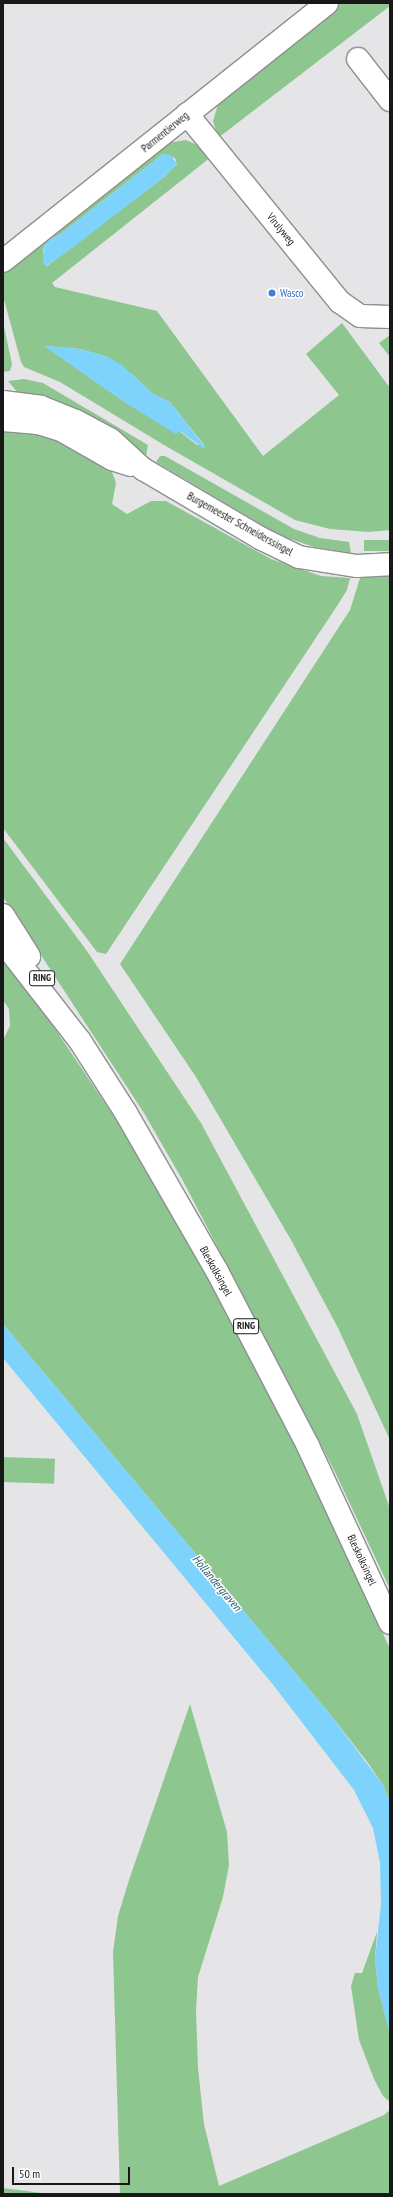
<!DOCTYPE html>
<style>
body{margin:0}
#map{position:relative;width:393px;height:2197px;overflow:hidden;background:#e5e5e7;font-family:"PT Sans Narrow",sans-serif}
div>[style]{position:absolute}
.green>*{inset:0;background:#8ec690;transform-origin:0 0}
.water>*{inset:0;background:#7dd3fc}
.roads{filter:drop-shadow(1px 0 #8e8f90) drop-shadow(-1px 0 #8e8f90) drop-shadow(0 1px #8e8f90) drop-shadow(0 -1px #8e8f90)}
.minor>*{height:22px;margin:-11px;padding:0 11px;transform-origin:11px;border-radius:11px;background:#fff}
.major>*{height:22px;margin:-11px;padding:0 11px;transform-origin:11px;border-radius:11px;background:#fff}
.dots>*{width:11px;height:11px;translate:-50% -50%;box-sizing:border-box;border:2px solid #fff;border-radius:50%}
span{translate:-50% -50%;white-space:nowrap;text-align:center;line-height:1.15;-webkit-text-stroke:3px #fff;paint-order:stroke}
.shield-label span{padding:1px 3px;background:#fff;border:1px solid;border-radius:3px;-webkit-text-stroke-width:0}
.shield-label{font-size:10px;color:#181818;font-weight:700}
.street-label{font-size:11px;color:#181818}
.shop-label{font-size:11px;color:#366cbe}
.left{translate:0 -50%;text-align:left}
.water-label{font-size:12px;color:#2e5d73;font-style:italic}
.frame{position:absolute;inset:0;border:4px solid #181818;pointer-events:none}
.scale{position:absolute;left:12px;top:2167px;width:118px;height:18px;box-sizing:border-box;border:2px solid #181818;border-top:0;padding-left:5px;font-size:12px;line-height:14px;white-space:nowrap;color:#181818;-webkit-text-stroke:3px #fff;paint-order:stroke}
</style>
<div id="map">
<div class="green">
<i style="clip-path:polygon(341px 3px,390px 3px,390px 6px,218px 138px,213px 121px,219px 101px)"></i>
<i style="clip-path:polygon(evenodd,186px 140px,204px 148px,211px 157px,52px 283px,55px 287px,157px 311px,263px 456px,339px 395px,306px 354px,342px 323px,390px 388px,390px 530px,369px 532px,330px 529px,295px 520px,164px 445px,60px 382px,24px 367px,21px 362px,3px 296px,3px 271px,162px 144px,186px 140px,163px 154px,175px 158px,177px 164px,164px 177px,47px 266px,43px 251px,44px 246px,51px 239px,59px 235px,163px 154px,186px 140px,45px 346px,80px 349px,108px 357px,133px 375px,153px 394px,170px 402px,204px 445px,197px 445px,179px 431px,126px 403px,45px 346px)"></i>
<i style="clip-path:polygon(3px 322px,12px 364px,10px 371px,3px 372px)"></i>
<i style="clip-path:polygon(390px 335px,390px 357px,379px 343px)"></i>
<i style="clip-path:polygon(24px 379px,43px 383px,148px 445px,146px 456px,99px 428px,18px 393px,8px 381px)"></i>
<i style="clip-path:polygon(3px 427px,30px 427px,110px 466px,116px 483px,112px 504px,127px 514px,151px 501px,166px 501px,271px 559px,321px 576px,350px 578px,347px 590px,339px 603px,106px 954px,97px 952px,3px 828px)"></i>
<i style="clip-path:polygon(160px 456px,165px 456px,294px 529px,320px 538px,349px 542px,351px 553px,314px 547px,279px 535px,156px 462px)"></i>
<i style="left:390px;top:540px;width:11px;height:26px;rotate:90deg"></i>
<i style="clip-path:polygon(390px 576px,390px 1440px,338px 1328px,291px 1240px,196px 1077px,120px 964px,350px 610px,360px 578px)"></i>
<i style="clip-path:polygon(3px 838px,87px 951px,201px 1123px,357px 1414px,390px 1509px,390px 1589px,335px 1472px,183px 1181px,144px 1113px,3px 897px)"></i>
<i style="clip-path:polygon(3px 957px,25px 984px,135px 1148px,206px 1270px,315px 1483px,353px 1567px,390px 1649px,390px 1803px,383px 1785px,368px 1763px,329px 1713px,3px 1324px,3px 1040px,10px 1026px,9px 1009px,3px 1000px)"></i>
<i style="left:3px;top:1457px;width:52px;height:25px;rotate:2deg"></i>
<i style="clip-path:polygon(190px 1704px,227px 1832px,229px 1865px,223px 1897px,198px 1977px,196px 2011px,198px 2068px,204px 2124px,219px 2186px,384px 2115px,390px 2110px,390px 2194px,120px 2194px,113px 1952px,118px 1916px,129px 1880px)"></i>
<i style="clip-path:polygon(377px 1932px,375px 1959px,378px 1988px,390px 2034px,390px 2102px,383px 2096px,374px 2079px,359px 2040px,351px 1986px,355px 1973px,362px 1973px)"></i>
<i style="clip-path:polygon(3px 2188px,50px 2194px,3px 2194px)"></i>
</div>
<div class="water">
<i style="clip-path:polygon(163px 154px,171px 155px,177px 164px,164px 177px,67px 252px,46px 266px,43px 263px,44px 246px,51px 239px,59px 235px)"></i>
<i style="clip-path:polygon(44px 346px,80px 349px,108px 357px,122px 365px,153px 394px,170px 402px,205px 447px,204px 449px,180px 431px,176px 434px,126px 403px)"></i>
<i style="clip-path:polygon(3px 1324px,329px 1713px,383px 1785px,390px 1803px,390px 2034px,378px 1988px,375px 1959px,381px 1904px,380px 1863px,373px 1828px,354px 1790px,274px 1686px,3px 1358px)"></i>
</div>
<div class="roads">
<div class="minor">
<i style="left:358px;top:59px;width:52px;rotate:52deg"></i>
<i style="left:187px;top:114px;width:242px;rotate:50.9deg"></i>
<i style="left:340px;top:302px;width:24px;rotate:35deg"></i>
<i style="left:360px;top:316px;width:30px;rotate:2deg"></i>
<i style="left:3px;top:261px;width:414px;rotate:-38.5deg"></i>
<i style="left:3px;top:402px;width:38px;rotate:7deg"></i>
<i style="left:41px;top:407px;width:38px;rotate:22deg"></i>
<i style="left:76px;top:421px;width:38px;rotate:28deg"></i>
<i style="left:110px;top:439px;width:45px;rotate:42.3deg"></i>
<i style="left:143px;top:469px;width:136px;rotate:30.5deg"></i>
<i style="left:260px;top:538px;width:43px;rotate:26deg"></i>
<i style="left:299px;top:557px;width:59px;rotate:8.8deg"></i>
<i style="left:357px;top:566px;width:33px;rotate:-3deg"></i>
<i style="left:3px;top:420px;width:35px;rotate:5deg"></i>
<i style="left:38px;top:423px;width:24px;rotate:17deg"></i>
<i style="left:61px;top:430px;width:59px;rotate:29.6deg"></i>
<i style="left:112px;top:459px;width:19px;rotate:18deg"></i>
</div>
<div class="major">
<i style="left:3px;top:915px;width:49px;rotate:57.6deg"></i>
<i style="left:3px;top:942px;width:125px;rotate:52.1deg"></i>
<i style="left:80px;top:1041px;width:85px;rotate:57.4deg"></i>
<i style="left:126px;top:1113px;width:182px;rotate:60.1deg"></i>
<i style="left:217px;top:1271px;width:197px;rotate:62.5deg"></i>
<i style="left:308px;top:1446px;width:195px;rotate:65.1deg"></i>
</div>
</div>
<div class="dots">
<i style="left:272px;top:293px;background:#3f7fe0"></i>
</div>
<div class="shield-label">
<span style="left:42px;top:978px">RING</span>
<span style="left:246px;top:1326px">RING</span>
</div>
<div class="street-label">
<span style="left:165px;top:132px;rotate:-39deg">Parmentierweg</span>
<span style="left:281px;top:229px;rotate:51deg">Virulyweg</span>
<span style="left:240px;top:524px;rotate:29deg">Burgemeester Schneiderssingel</span>
<span style="left:216px;top:1271px;rotate:61deg">Bleskolksingel</span>
<span style="left:362px;top:1560px;rotate:65deg">Bleskolksingel</span>
</div>
<div class="shop-label">
<span class="left" style="left:280px;top:293px">Wasco</span>
</div>
<div class="water-label">
<span style="left:217px;top:1583px;rotate:50deg">Hollandergraven</span>
</div>
<div class="frame"></div>
<div class="scale">50 m</div>
</div>
